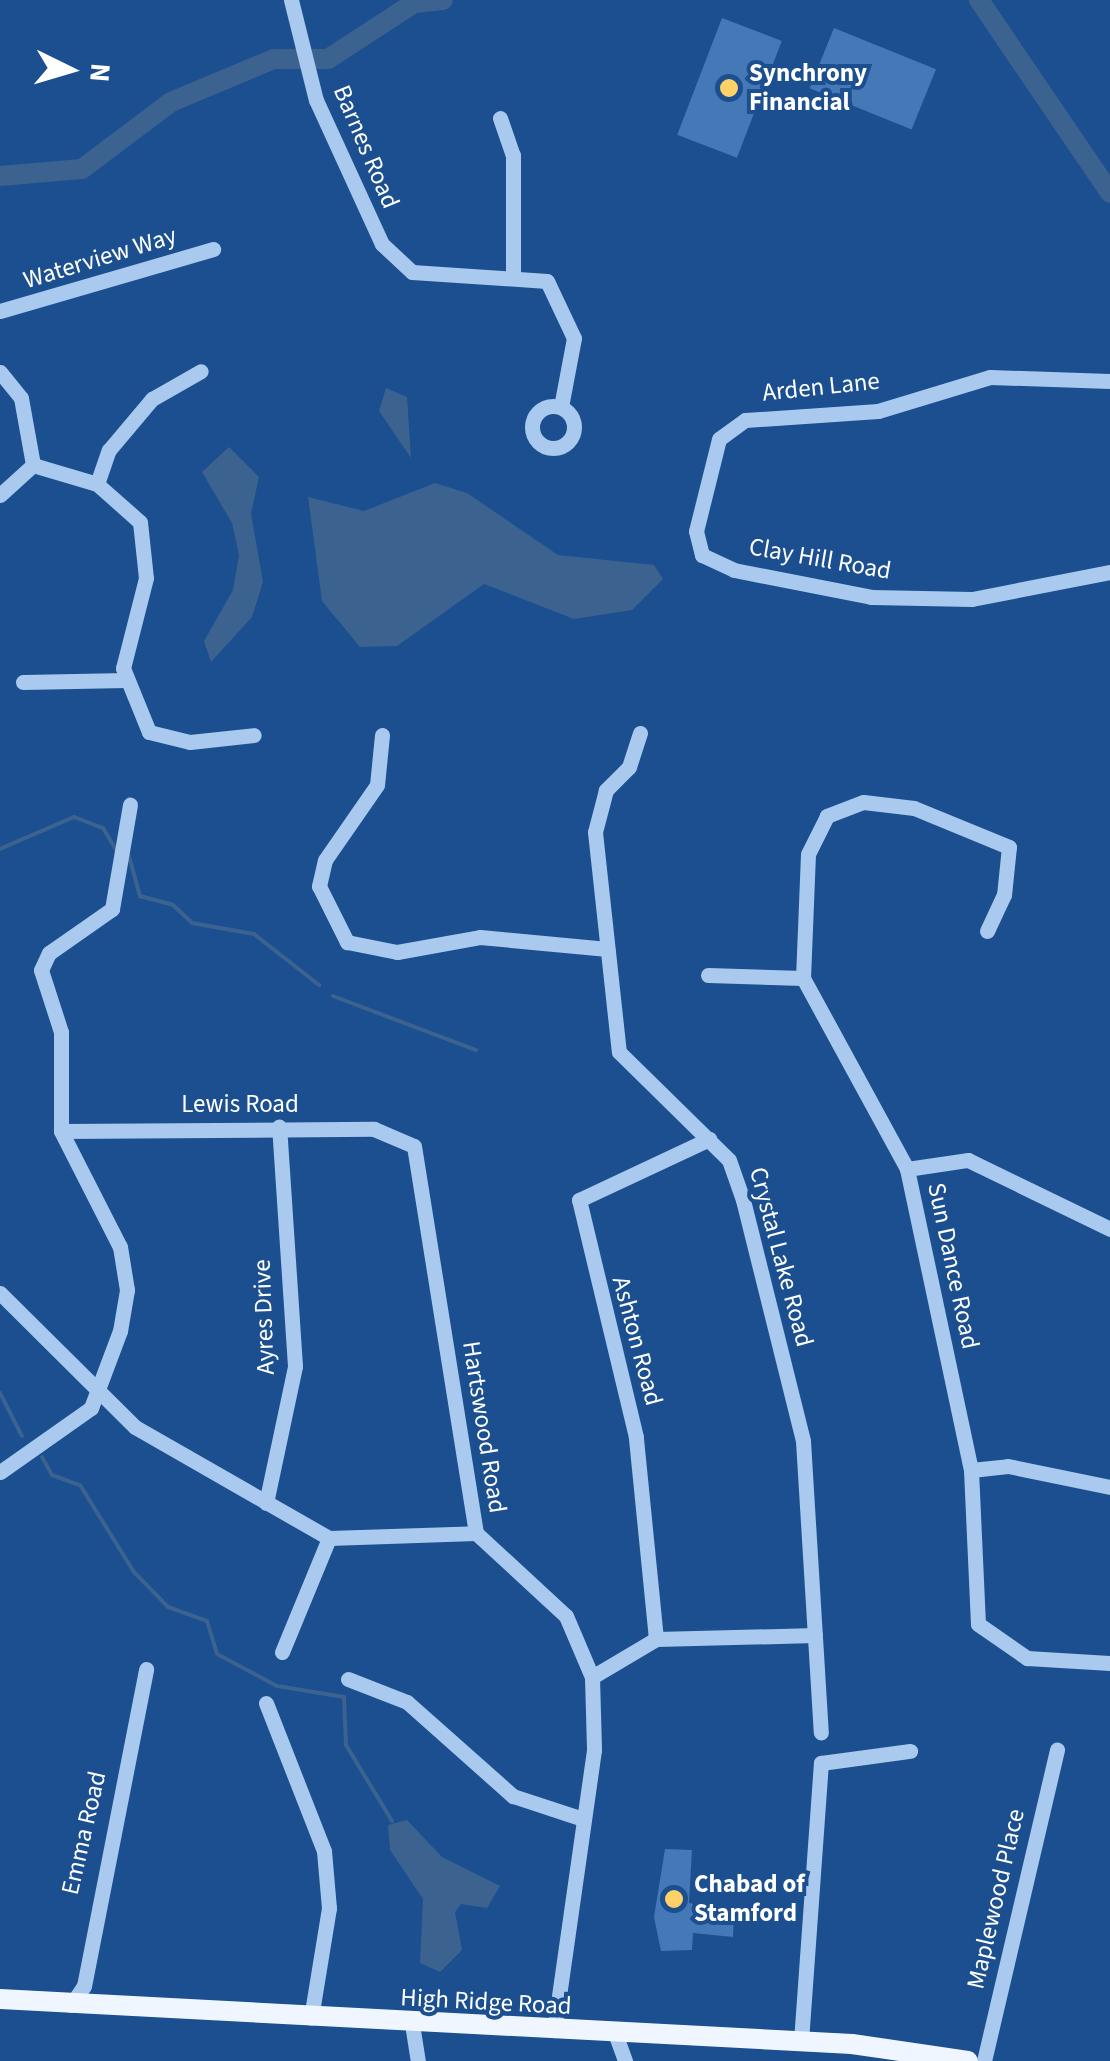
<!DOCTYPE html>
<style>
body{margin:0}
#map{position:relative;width:1110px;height:2061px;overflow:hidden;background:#1b4f8f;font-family:"Source Sans 3",sans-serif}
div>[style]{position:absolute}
.water>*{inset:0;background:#3c6290}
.stream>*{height:4px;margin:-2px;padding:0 2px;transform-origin:2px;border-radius:2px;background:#3c6290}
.river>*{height:20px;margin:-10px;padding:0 10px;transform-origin:10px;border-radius:10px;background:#3c6290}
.building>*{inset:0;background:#4478b7;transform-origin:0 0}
.minor>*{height:15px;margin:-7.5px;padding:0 7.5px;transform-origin:7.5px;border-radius:7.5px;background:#a9c9ee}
.minor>.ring{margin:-7.5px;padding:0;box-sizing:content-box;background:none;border:15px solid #a9c9ee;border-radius:50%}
.major>*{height:20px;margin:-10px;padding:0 10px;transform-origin:10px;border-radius:10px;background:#f0f6ff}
.dots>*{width:28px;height:28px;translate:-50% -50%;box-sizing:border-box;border:5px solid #1b4f8f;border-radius:50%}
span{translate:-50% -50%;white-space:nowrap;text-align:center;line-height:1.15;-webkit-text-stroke:8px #1b4f8f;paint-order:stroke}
.poi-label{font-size:25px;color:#fff;font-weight:700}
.left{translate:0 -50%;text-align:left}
.street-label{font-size:25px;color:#fff}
.north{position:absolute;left:20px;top:20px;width:100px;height:100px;-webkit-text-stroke:8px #1b4f8f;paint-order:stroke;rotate:95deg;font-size:28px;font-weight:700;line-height:40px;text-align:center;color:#fff}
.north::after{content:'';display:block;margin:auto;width:35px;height:45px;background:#fff;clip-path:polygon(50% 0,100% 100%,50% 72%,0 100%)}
</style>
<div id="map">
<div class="water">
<i style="clip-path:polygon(386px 388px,407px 397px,411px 458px,379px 411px)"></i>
<i style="clip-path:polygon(229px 447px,259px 477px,251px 514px,263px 582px,252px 617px,211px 662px,204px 641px,233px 590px,239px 555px,232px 523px,202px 472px)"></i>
<i style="clip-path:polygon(435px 483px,467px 493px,558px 555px,654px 565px,663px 579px,632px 610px,574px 619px,484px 584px,397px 646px,360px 647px,322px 601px,308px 497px,364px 511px)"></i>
<i style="clip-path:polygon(407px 1820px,442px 1857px,500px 1886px,487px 1908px,461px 1904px,455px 1912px,462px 1950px,440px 1972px,420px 1963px,423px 1899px,390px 1850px,388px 1825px)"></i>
</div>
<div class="stream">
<i style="left:0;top:849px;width:81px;rotate:-23.4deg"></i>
<i style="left:74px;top:817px;width:31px;rotate:21deg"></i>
<i style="left:103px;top:828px;width:27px;rotate:59deg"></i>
<i style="left:128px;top:853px;width:45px;rotate:74.4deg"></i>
<i style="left:140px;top:896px;width:34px;rotate:15deg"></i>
<i style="left:173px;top:905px;width:26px;rotate:43deg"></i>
<i style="left:192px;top:923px;width:63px;rotate:10.1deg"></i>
<i style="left:254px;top:934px;width:83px;rotate:38.1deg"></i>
<i style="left:333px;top:996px;width:153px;rotate:20.7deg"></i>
<i style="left:0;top:1393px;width:48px;rotate:62.9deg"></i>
<i style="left:42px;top:1457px;width:21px;rotate:61deg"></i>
<i style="left:52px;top:1475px;width:30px;rotate:20deg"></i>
<i style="left:80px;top:1485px;width:102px;rotate:58.2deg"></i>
<i style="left:134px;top:1572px;width:49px;rotate:45.8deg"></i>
<i style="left:168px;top:1607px;width:41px;rotate:19.7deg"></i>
<i style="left:207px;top:1621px;width:34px;rotate:73deg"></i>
<i style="left:217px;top:1654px;width:68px;rotate:28.1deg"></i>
<i style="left:277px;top:1686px;width:68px;rotate:9.3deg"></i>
<i style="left:344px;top:1697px;width:48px;rotate:87.6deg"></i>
<i style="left:346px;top:1745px;width:89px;rotate:58.8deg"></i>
</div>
<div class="river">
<i style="left:979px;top:0;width:233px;rotate:55.8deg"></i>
<i style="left:0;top:176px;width:82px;rotate:-4.9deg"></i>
<i style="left:82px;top:169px;width:111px;rotate:-37deg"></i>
<i style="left:171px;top:102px;width:112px;rotate:-22.7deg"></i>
<i style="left:274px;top:59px;width:54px"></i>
<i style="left:328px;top:59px;width:103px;rotate:-33.1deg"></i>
<i style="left:414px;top:3px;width:29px;rotate:-6deg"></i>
</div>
<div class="building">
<i style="left:722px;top:18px;width:64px;height:125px;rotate:21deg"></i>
<i style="left:834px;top:28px;width:110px;height:65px;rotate:22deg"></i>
<i style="clip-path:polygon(665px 1849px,692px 1850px,689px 1903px,734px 1913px,733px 1937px,693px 1933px,692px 1950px,661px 1951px,654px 1917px)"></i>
</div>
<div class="minor">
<i style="left:291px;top:0;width:103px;rotate:76deg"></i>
<i style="left:316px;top:100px;width:158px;rotate:65.4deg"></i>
<i style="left:382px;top:244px;width:41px;rotate:43deg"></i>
<i style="left:412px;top:272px;width:135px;rotate:3.8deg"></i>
<i style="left:547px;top:281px;width:63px;rotate:64.7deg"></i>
<i style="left:574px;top:338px;width:70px;rotate:100.7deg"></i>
<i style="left:500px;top:118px;width:39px;rotate:71deg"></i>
<i style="left:513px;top:155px;width:121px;rotate:90deg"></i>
<i style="left:0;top:311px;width:222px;rotate:-16.2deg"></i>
<i style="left:0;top:372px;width:33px;rotate:51deg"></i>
<i style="left:21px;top:398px;width:68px;rotate:79.8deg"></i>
<i style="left:33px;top:465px;width:67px;rotate:16.5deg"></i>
<i style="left:97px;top:484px;width:57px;rotate:41.5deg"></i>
<i style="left:140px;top:522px;width:56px;rotate:83.9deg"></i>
<i style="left:146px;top:578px;width:93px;rotate:104.3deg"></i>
<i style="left:123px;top:668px;width:69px;rotate:67.9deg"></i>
<i style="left:149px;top:732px;width:42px;rotate:13.7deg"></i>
<i style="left:190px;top:742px;width:64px;rotate:-6.2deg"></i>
<i style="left:1110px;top:381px;width:120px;rotate:-178.1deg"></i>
<i style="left:990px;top:377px;width:117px;rotate:163.1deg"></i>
<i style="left:878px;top:411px;width:133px;rotate:176.1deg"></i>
<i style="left:745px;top:420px;width:32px;rotate:144deg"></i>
<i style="left:719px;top:439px;width:95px;rotate:104deg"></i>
<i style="left:696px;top:531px;width:25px;rotate:76deg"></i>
<i style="left:702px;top:555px;width:35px;rotate:25deg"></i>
<i style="left:734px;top:570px;width:140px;rotate:11.1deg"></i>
<i style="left:871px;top:597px;width:101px;rotate:1.1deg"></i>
<i style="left:972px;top:599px;width:141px;rotate:-11.1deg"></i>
<i class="ring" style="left:532px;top:406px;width:27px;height:27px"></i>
<i style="left:97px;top:484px;width:36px;rotate:-71deg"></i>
<i style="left:109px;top:450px;width:67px;rotate:-49.9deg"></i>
<i style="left:152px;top:399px;width:56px;rotate:-29.7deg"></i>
<i style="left:0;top:495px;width:45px;rotate:-42.3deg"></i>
<i style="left:23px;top:682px;width:103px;rotate:-1.1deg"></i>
<i style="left:640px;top:733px;width:36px;rotate:108deg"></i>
<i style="left:629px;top:767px;width:33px;rotate:135deg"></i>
<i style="left:606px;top:790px;width:43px;rotate:104.7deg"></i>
<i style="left:595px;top:832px;width:221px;rotate:83.8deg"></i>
<i style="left:619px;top:1052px;width:154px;rotate:44.5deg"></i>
<i style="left:729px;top:1160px;width:42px;rotate:70.7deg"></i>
<i style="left:743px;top:1200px;width:248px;rotate:76deg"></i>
<i style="left:803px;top:1441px;width:292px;rotate:86.5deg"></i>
<i style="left:382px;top:735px;width:50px;rotate:95.7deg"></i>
<i style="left:377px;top:785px;width:91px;rotate:124.7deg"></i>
<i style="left:325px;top:860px;width:27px;rotate:103deg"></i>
<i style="left:319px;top:886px;width:63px;rotate:63.4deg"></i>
<i style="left:347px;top:942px;width:51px;rotate:11.3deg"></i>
<i style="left:397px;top:952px;width:84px;rotate:-10.2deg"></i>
<i style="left:480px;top:937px;width:128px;rotate:5.4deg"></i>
<i style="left:987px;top:931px;width:40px;rotate:-65deg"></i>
<i style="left:1004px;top:895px;width:48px;rotate:-84.1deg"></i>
<i style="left:1009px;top:847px;width:103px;rotate:-157.7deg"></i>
<i style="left:914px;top:808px;width:51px;rotate:-173.3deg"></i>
<i style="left:863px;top:802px;width:39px;rotate:159deg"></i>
<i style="left:827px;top:816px;width:42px;rotate:116.6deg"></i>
<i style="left:808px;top:854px;width:124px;rotate:92.3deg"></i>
<i style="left:803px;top:978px;width:217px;rotate:61.4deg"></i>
<i style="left:907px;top:1169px;width:308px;rotate:78deg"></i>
<i style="left:971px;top:1470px;width:154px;rotate:87.4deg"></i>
<i style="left:978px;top:1624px;width:60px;rotate:34.8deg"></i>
<i style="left:1027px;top:1658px;width:83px;rotate:3.4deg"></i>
<i style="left:708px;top:975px;width:95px;rotate:1.8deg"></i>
<i style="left:61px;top:1131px;width:313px;rotate:-0.4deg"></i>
<i style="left:374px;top:1129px;width:43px;rotate:23deg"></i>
<i style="left:414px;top:1146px;width:392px;rotate:80.9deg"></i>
<i style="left:476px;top:1533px;width:122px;rotate:42.7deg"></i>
<i style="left:566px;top:1616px;width:66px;rotate:66.9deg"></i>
<i style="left:592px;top:1677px;width:73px;rotate:88.4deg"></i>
<i style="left:594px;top:1750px;width:283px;rotate:98.1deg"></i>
<i style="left:907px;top:1169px;width:62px;rotate:-8.4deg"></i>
<i style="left:968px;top:1160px;width:158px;rotate:25.9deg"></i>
<i style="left:0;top:1293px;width:190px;rotate:44.8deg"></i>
<i style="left:135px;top:1427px;width:224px;rotate:29.8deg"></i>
<i style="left:329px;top:1538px;width:147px;rotate:-1.9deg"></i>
<i style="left:971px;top:1470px;width:37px;rotate:-6deg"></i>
<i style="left:1008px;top:1466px;width:104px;rotate:11.6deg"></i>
<i style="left:0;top:1472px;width:111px;rotate:-35.1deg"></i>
<i style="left:91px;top:1408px;width:82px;rotate:-69.4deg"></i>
<i style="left:120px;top:1331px;width:42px;rotate:-80.3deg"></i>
<i style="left:127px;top:1290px;width:44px;rotate:-99.2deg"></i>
<i style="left:120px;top:1247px;width:130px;rotate:-117deg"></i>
<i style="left:61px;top:1131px;width:99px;rotate:-90deg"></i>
<i style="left:61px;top:1032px;width:65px;rotate:-107.9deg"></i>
<i style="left:41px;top:970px;width:19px;rotate:-65deg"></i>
<i style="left:49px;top:953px;width:77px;rotate:-34.9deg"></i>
<i style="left:112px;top:909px;width:106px;rotate:-80.2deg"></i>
<i style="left:266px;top:1503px;width:140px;rotate:-78deg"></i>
<i style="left:295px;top:1366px;width:240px;rotate:-93.8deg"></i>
<i style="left:656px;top:1639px;width:203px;rotate:-95.7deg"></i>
<i style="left:636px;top:1437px;width:244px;rotate:-103.5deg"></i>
<i style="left:579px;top:1200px;width:144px;rotate:-25.1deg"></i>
<i style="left:282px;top:1652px;width:123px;rotate:-67.6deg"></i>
<i style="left:592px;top:1677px;width:74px;rotate:-30.7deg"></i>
<i style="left:656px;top:1639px;width:159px;rotate:-1.4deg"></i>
<i style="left:348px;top:1679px;width:63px;rotate:21.3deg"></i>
<i style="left:407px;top:1702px;width:142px;rotate:41.6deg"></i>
<i style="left:513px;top:1796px;width:74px;rotate:18.2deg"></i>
<i style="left:266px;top:1703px;width:159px;rotate:68.6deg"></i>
<i style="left:324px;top:1851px;width:57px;rotate:85deg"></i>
<i style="left:329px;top:1908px;width:111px;rotate:99.3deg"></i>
<i style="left:71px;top:2005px;width:23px;rotate:-56deg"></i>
<i style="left:84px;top:1986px;width:323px;rotate:-78.9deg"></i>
<i style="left:412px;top:2024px;width:37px;rotate:81deg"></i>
<i style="left:615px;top:2033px;width:30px;rotate:70deg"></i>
<i style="left:801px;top:2041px;width:279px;rotate:-85.9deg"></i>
<i style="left:821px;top:1763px;width:90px;rotate:-7.7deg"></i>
<i style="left:984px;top:2061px;width:320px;rotate:-76.8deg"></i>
</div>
<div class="major">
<i style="left:0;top:1999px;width:853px;rotate:3.02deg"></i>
<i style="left:852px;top:2044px;width:117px;rotate:8.3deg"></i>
</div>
<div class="dots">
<i style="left:729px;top:88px;background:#ffd166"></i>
<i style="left:674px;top:1899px;background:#ffd166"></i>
</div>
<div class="poi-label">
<span class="left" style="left:749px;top:88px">Synchrony<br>Financial</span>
<span class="left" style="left:694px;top:1899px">Chabad of<br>Stamford</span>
</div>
<div class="street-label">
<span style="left:366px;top:147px;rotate:67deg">Barnes Road</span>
<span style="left:100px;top:258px;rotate:-17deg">Waterview Way</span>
<span style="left:821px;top:387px;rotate:-6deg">Arden Lane</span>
<span style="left:820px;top:559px;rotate:10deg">Clay Hill Road</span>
<span style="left:240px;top:1104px">Lewis Road</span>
<span style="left:781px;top:1257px;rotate:75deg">Crystal Lake Road</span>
<span style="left:953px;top:1266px;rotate:78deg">Sun Dance Road</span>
<span style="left:264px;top:1317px;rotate:-92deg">Ayres Drive</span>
<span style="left:637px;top:1341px;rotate:75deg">Ashton Road</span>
<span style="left:484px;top:1427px;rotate:81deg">Hartswood Road</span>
<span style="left:84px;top:1833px;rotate:-77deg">Emma Road</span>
<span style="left:996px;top:1899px;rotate:-77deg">Maplewood Place</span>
<span style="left:486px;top:2002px;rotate:3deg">High Ridge Road</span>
</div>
<div class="north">N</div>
</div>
